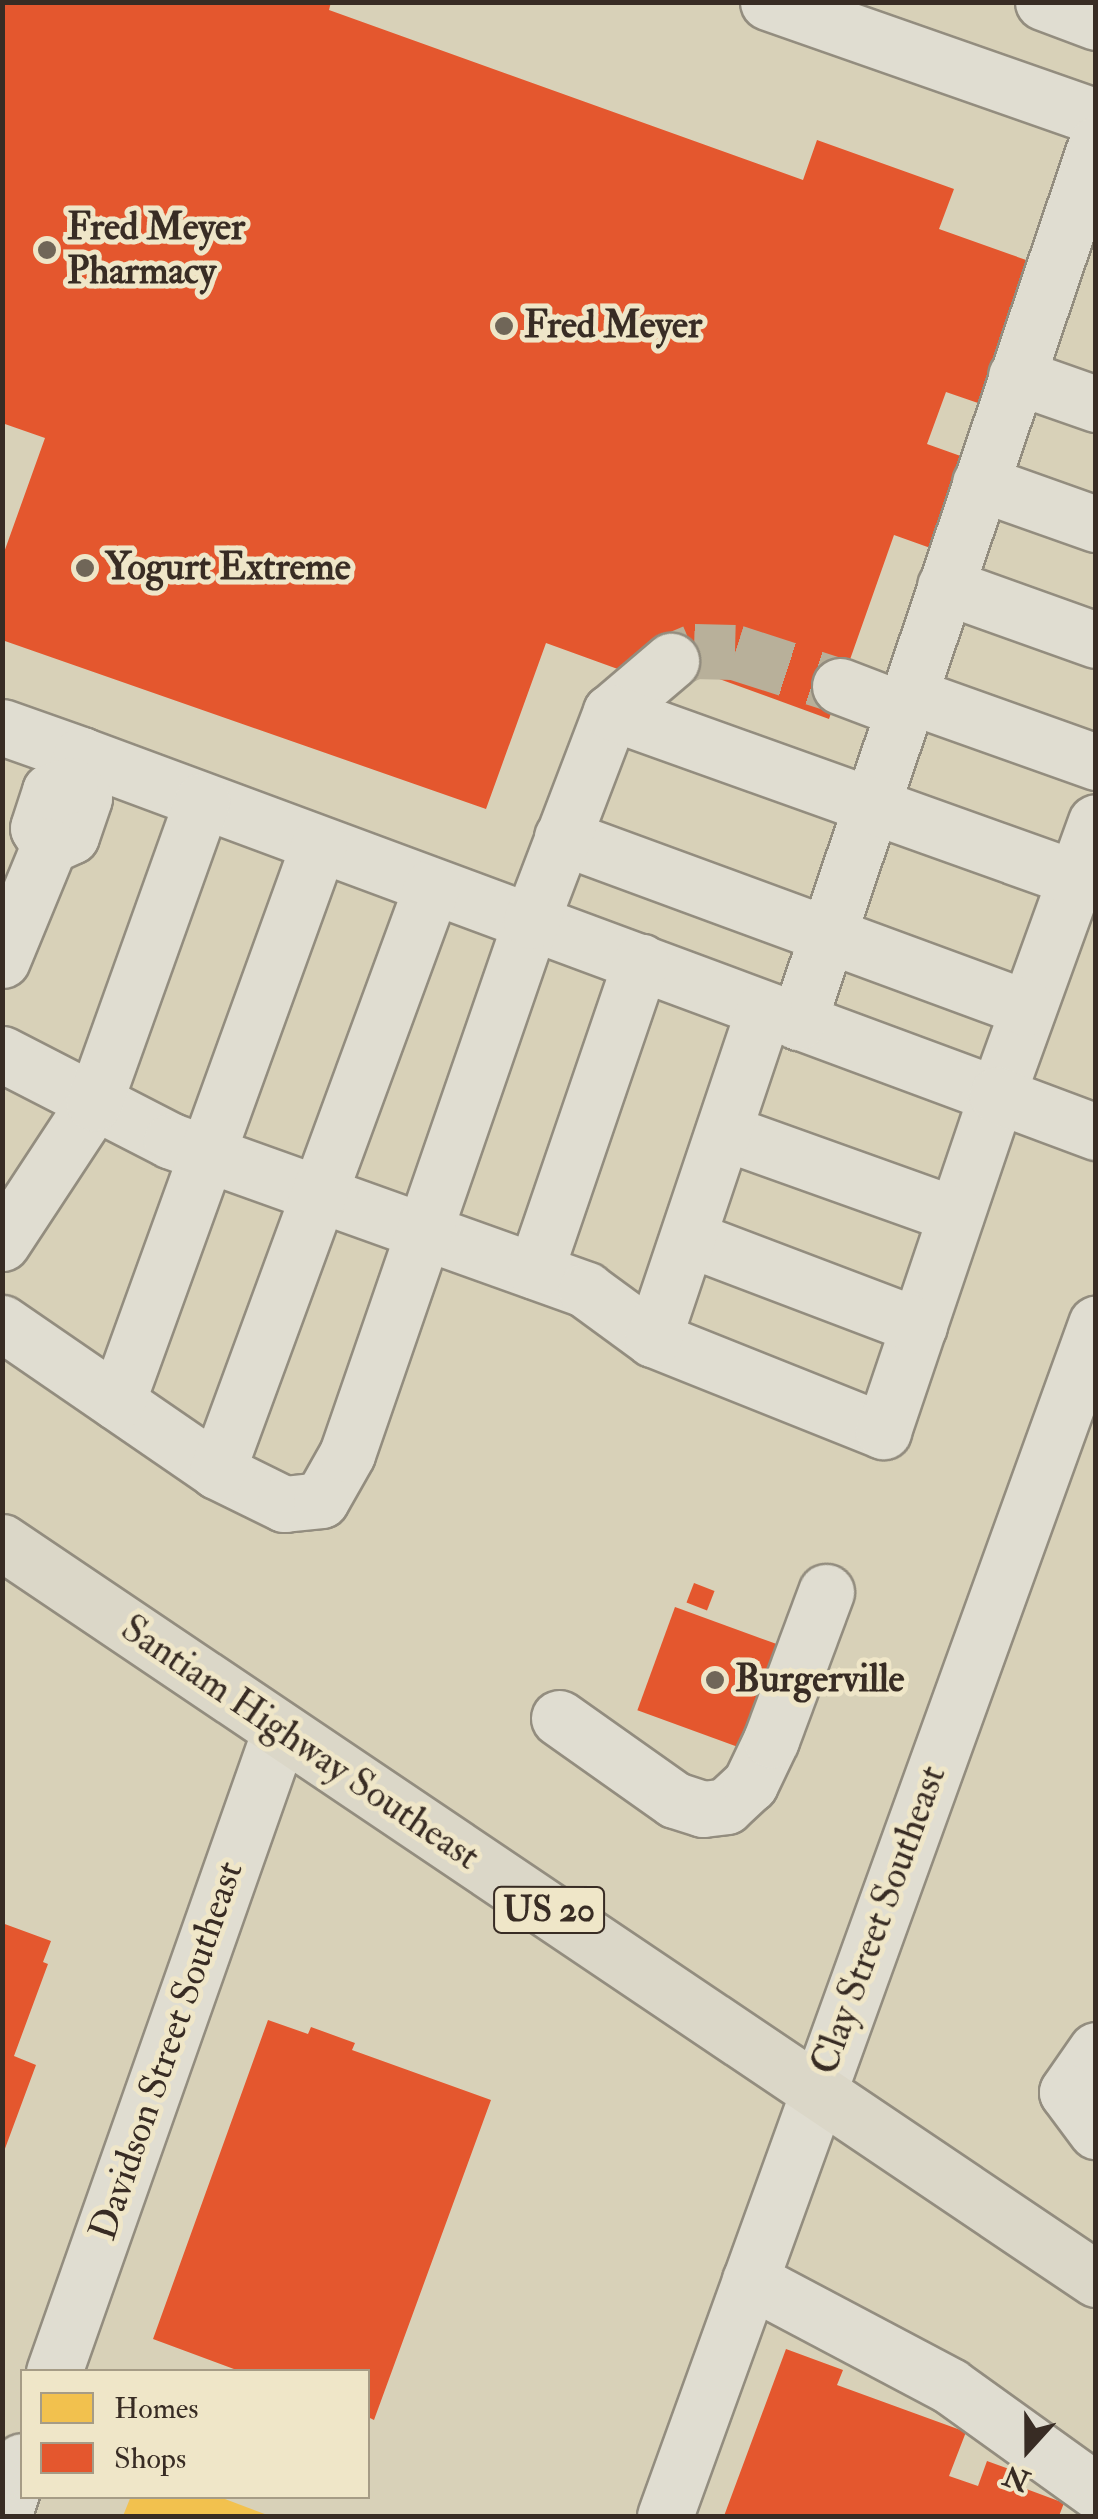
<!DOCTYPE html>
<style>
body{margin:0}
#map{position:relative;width:1098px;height:2519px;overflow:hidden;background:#d8d1b8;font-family:"IM FELL Double Pica",serif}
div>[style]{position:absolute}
.homes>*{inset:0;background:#f2c14e}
.shops>*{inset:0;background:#e4572e;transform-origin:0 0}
.minor-tunnel>*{height:55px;margin-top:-27.5px;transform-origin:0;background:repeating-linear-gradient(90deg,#b8b09a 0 55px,transparent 0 83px)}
.roads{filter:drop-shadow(2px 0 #938d7f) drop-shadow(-2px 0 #938d7f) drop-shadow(0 2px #938d7f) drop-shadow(0 -2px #938d7f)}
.minor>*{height:55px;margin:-27.5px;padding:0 27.5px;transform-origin:27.5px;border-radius:27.5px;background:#e0ddd1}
.major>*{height:55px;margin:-27.5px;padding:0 27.5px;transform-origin:27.5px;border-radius:27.5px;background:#dbd7c8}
.dots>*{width:28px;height:28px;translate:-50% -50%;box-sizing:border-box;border:5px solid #efe6c8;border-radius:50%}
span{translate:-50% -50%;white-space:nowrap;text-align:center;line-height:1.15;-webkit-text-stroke:10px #efe6c8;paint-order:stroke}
.shield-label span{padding:2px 8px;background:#efe6c8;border:2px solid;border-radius:8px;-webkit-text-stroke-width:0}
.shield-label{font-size:35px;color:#382c24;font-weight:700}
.poi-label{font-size:38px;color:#382c24;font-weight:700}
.left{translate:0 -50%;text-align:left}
.street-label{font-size:38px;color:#382c24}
.frame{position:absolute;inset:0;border:5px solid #382c24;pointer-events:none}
.legend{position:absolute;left:20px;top:2369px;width:350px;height:130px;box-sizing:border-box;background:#efe6c8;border:2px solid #a69c86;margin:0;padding:12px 18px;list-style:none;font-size:30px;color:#382c24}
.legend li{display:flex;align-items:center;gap:20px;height:50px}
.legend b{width:50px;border:2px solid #a69c86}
.north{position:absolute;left:978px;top:2399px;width:100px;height:100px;-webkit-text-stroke:8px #efe6c8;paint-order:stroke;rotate:201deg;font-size:28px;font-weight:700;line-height:40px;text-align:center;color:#382c24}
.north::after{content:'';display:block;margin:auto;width:35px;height:45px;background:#382c24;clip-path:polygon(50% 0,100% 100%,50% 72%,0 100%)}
</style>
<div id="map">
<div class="homes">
<i style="clip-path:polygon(131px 2496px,217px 2496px,270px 2516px,123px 2516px)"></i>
</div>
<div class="shops">
<i style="clip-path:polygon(2px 2px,331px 2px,329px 10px,803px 180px,817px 140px,954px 189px,939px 229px,1029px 261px,978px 403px,946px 392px,927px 444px,969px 459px,936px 550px,894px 535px,829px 719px,645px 652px,637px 676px,546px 643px,486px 809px,2px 640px,2px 558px,45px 438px,2px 423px)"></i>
<i style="left:694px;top:1583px;width:22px;height:21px;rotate:21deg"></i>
<i style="left:675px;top:1607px;width:129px;height:110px;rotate:20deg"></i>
<i style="clip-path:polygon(2px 1923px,51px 1941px,43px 1962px,48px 1964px,14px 2056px,36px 2065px,3px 2154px)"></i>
<i style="clip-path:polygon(268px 2020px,308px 2034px,311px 2027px,355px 2043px,352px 2050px,491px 2100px,374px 2420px,368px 2417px,368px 2372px,242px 2372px,153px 2339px)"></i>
<i style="clip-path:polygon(786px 2349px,843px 2370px,837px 2385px,966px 2432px,949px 2476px,978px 2486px,987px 2461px,1026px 2475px,1021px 2487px,1064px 2503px,1059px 2516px,724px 2516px)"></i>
</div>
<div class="minor-tunnel">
<i style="left:671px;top:661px;width:25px;rotate:-23deg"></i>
<i style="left:694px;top:651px;width:41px;rotate:1.4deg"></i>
<i style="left:735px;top:652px;width:110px;rotate:17.9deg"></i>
</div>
<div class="roads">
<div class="minor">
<i style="left:768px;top:2px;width:348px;rotate:19.3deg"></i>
<i style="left:1043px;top:2px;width:57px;rotate:20.7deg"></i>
<i style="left:1016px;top:376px;width:85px;rotate:19.3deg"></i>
<i style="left:980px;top:483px;width:123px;rotate:19.5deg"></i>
<i style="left:945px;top:586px;width:160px;rotate:19.7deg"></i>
<i style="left:840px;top:686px;width:67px;rotate:20.9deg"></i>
<i style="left:908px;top:695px;width:200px;rotate:19.6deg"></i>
<i style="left:611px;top:712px;width:79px;rotate:-40.4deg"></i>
<i style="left:2px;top:727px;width:84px;rotate:19.5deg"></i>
<i style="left:70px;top:785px;width:32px;rotate:-70deg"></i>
<i style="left:81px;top:755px;width:977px;rotate:20.36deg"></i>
<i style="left:997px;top:1095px;width:290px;rotate:-70.1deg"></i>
<i style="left:70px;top:785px;width:19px;rotate:43deg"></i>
<i style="left:84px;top:798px;width:40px;rotate:108.9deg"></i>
<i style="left:71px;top:836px;width:24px;rotate:156deg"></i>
<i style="left:49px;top:846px;width:21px;rotate:-121deg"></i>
<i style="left:38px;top:828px;width:39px;rotate:-72deg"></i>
<i style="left:50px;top:791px;width:21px;rotate:-17deg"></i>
<i style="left:562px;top:837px;width:495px;rotate:20.2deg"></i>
<i style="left:2px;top:960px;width:123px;rotate:-67.6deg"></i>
<i style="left:798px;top:1022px;width:927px;rotate:-71.25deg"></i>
<i style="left:2px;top:1054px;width:190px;rotate:27.2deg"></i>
<i style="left:171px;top:1141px;width:441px;rotate:19.7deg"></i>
<i style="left:586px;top:1290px;width:83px;rotate:36.2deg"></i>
<i style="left:653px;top:1339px;width:248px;rotate:21.8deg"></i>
<i style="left:883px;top:1431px;width:355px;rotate:-71.3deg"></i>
<i style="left:997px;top:1095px;width:106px;rotate:20.5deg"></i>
<i style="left:724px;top:1132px;width:246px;rotate:19.7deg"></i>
<i style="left:690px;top:1239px;width:245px;rotate:20.8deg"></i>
<i style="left:2px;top:1243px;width:168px;rotate:-56.7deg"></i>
<i style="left:94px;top:1103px;width:321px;rotate:-70.3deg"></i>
<i style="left:535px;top:1271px;width:327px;rotate:-71.1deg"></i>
<i style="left:2px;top:1323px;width:261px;rotate:34.5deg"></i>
<i style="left:217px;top:1471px;width:75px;rotate:26.2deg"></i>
<i style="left:284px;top:1504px;width:37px;rotate:-6deg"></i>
<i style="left:321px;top:1500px;width:53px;rotate:-60.5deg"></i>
<i style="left:347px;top:1454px;width:564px;rotate:-70.95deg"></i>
<i style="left:531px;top:921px;width:224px;rotate:-69.1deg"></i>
<i style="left:611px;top:712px;width:493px;rotate:19.7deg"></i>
<i style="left:653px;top:1339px;width:348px;rotate:-71.4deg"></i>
<i style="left:117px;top:1402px;width:593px;rotate:-70.1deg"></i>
<i style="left:217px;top:1471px;width:623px;rotate:-69.82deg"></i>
<i style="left:559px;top:1718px;width:142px;rotate:35.3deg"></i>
<i style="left:675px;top:1800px;width:29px;rotate:18deg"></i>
<i style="left:703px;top:1809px;width:23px;rotate:-7deg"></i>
<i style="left:726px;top:1806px;width:33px;rotate:-43deg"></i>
<i style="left:750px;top:1784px;width:49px;rotate:-64.5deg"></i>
<i style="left:771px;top:1740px;width:158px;rotate:-69.6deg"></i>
<i style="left:1096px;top:2050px;width:51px;rotate:124.6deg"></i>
<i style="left:1067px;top:2092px;width:49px;rotate:53.4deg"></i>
<i style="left:750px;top:2280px;width:226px;rotate:27.9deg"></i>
<i style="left:950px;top:2386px;width:180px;rotate:35.7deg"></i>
<i style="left:54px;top:2372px;width:680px;rotate:-70.58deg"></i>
<i style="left:3px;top:2516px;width:58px;rotate:-70.9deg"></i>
<i style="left:665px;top:2516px;width:1268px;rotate:-70.12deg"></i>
</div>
<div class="major">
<i style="left:2px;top:1542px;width:1319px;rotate:33.97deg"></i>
</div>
</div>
<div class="dots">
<i style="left:47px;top:250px;background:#706658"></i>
<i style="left:504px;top:326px;background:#706658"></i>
<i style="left:85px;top:568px;background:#706658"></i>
<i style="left:715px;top:1680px;background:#706658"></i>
</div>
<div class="shield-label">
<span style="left:549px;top:1910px">US 20</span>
</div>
<div class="poi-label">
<span class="left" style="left:67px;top:250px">Fred Meyer<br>Pharmacy</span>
<span class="left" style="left:524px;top:326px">Fred Meyer</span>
<span class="left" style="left:105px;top:568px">Yogurt Extreme</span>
<span class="left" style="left:735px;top:1680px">Burgerville</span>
</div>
<div class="street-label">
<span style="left:300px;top:1743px;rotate:34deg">Santiam Highway Southeast</span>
<span style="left:879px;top:1920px;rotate:-70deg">Clay Street Southeast</span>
<span style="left:167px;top:2051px;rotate:-71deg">Davidson Street Southeast</span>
</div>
<div class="frame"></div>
<ul class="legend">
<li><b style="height:28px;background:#f2c14e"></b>Homes</li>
<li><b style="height:28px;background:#e4572e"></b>Shops</li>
</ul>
<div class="north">N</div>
</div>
